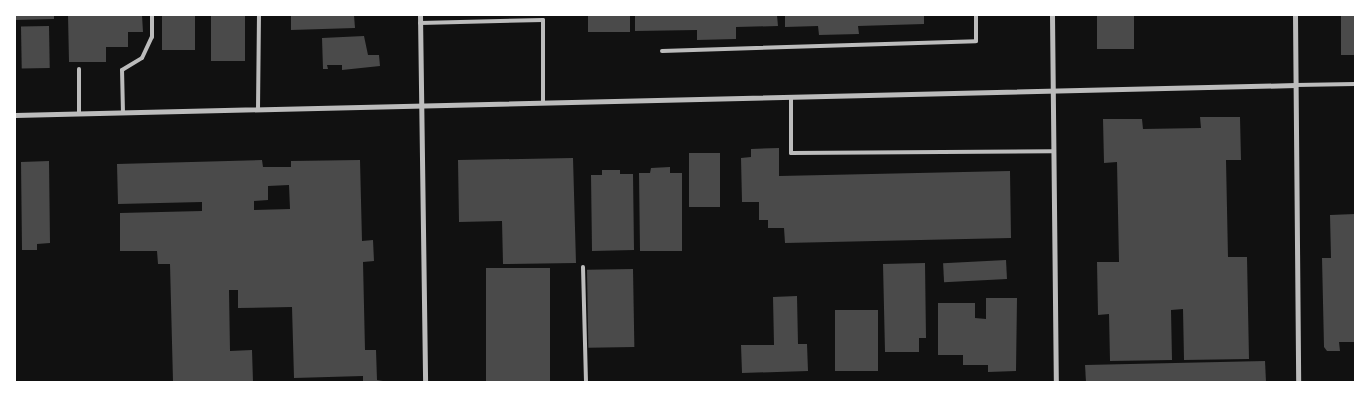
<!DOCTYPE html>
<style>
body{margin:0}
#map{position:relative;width:1370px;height:397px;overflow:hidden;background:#111;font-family:Signika,sans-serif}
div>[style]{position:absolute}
.building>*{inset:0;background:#4a4a4a;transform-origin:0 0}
.service>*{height:4px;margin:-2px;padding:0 2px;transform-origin:2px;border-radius:2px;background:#bcbcbc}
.minor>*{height:5px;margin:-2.5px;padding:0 2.5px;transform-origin:2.5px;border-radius:2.5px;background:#bcbcbc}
span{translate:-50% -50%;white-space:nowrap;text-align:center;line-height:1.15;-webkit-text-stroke:4px #fff;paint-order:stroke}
.frame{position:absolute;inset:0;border:16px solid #fff;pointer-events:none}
</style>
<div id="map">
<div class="building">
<i style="clip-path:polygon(15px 15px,54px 15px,54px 19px,15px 20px)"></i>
<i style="clip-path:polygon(68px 15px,142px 15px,143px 32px,128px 32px,128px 47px,106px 47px,106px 62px,69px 62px)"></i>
<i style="left:162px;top:15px;width:33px;height:35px"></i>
<i style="left:211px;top:15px;width:34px;height:46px"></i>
<i style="clip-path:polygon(291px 15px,354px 15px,355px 28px,291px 30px)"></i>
<i style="left:588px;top:15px;width:42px;height:17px"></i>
<i style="clip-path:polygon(635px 15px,777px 15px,778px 26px,736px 27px,736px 39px,697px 40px,697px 30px,635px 31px)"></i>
<i style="clip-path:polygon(785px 15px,924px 15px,924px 24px,858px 26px,859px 34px,819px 35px,818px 26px,785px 27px)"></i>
<i style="left:1097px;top:15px;width:37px;height:34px"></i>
<i style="left:1341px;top:15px;width:14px;height:40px"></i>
<i style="left:49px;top:26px;width:42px;height:28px;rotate:89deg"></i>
<i style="clip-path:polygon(364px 36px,368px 55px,379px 55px,380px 66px,342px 70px,342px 65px,327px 65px,328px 69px,323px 69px,322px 38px)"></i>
<i style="clip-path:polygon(1200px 117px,1240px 117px,1241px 160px,1226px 160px,1228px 257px,1247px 257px,1249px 359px,1184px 360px,1183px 309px,1171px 310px,1172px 360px,1110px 361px,1109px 314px,1098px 315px,1097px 262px,1119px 262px,1117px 162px,1104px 163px,1103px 119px,1142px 119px,1143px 129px,1201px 128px)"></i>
<i style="clip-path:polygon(779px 148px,779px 176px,1010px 171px,1011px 238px,785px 243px,784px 228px,768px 228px,768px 220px,759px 220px,759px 202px,742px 202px,741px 158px,751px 157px,751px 149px)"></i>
<i style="left:689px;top:153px;width:31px;height:54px"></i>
<i style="clip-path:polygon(573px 158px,576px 263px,503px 264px,502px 221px,459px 222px,458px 160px)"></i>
<i style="clip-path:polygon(evenodd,262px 160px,263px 167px,291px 167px,291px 161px,360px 160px,362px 241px,373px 240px,374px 261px,363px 262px,365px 350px,376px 350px,377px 380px,389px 382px,363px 382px,363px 376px,294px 378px,292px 307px,238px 308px,238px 290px,229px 290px,230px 351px,252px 350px,253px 382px,173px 382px,170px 264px,158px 264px,157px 251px,120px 251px,120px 213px,202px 211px,202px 202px,118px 204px,117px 164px,262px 160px,289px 185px,290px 209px,254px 210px,254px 201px,268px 200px,268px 186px,289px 185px)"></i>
<i style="clip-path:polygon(49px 161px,50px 243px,37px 244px,37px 250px,22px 250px,21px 162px)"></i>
<i style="clip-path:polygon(670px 167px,670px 173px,682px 173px,682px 251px,640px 251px,639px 173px,650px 173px,651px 168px)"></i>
<i style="clip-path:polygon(602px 170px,620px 170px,620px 174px,633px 174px,634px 250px,592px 251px,591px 175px,602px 175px)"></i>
<i style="clip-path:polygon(1355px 214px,1355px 342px,1339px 342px,1340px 351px,1327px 351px,1324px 347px,1322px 258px,1331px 258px,1330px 215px)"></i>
<i style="left:1006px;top:260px;width:19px;height:63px;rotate:87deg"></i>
<i style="clip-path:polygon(925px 263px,926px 338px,919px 338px,919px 352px,885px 352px,883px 264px)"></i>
<i style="left:486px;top:268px;width:64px;height:114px"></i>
<i style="left:633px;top:269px;width:78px;height:46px;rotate:89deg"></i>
<i style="clip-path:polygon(797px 296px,798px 344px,807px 344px,808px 371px,742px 373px,741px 345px,774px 345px,773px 297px)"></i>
<i style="clip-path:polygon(986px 298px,1017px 298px,1016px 371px,988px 372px,988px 365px,963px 365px,963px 355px,938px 355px,938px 303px,975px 303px,975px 318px,986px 319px)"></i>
<i style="left:835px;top:310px;width:43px;height:61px"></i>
<i style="clip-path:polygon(1265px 361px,1266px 382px,1086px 382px,1085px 365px)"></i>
</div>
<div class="service">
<i style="left:420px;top:23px;width:123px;rotate:-1.4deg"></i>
<i style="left:543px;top:20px;width:83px;rotate:90deg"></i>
<i style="left:662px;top:51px;width:314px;rotate:-1.8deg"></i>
<i style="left:976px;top:41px;width:26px;rotate:-90deg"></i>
<i style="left:79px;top:69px;width:45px;rotate:90deg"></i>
<i style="left:1296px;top:85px;width:59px;rotate:-1deg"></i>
<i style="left:791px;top:97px;width:56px;rotate:90deg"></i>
<i style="left:791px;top:153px;width:262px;rotate:-0.4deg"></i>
<i style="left:258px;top:109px;width:94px;rotate:-89.4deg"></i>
<i style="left:123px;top:113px;width:43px;rotate:-91.3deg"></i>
<i style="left:122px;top:70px;width:23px;rotate:-31deg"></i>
<i style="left:142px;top:58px;width:23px;rotate:-65deg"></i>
<i style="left:152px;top:37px;width:22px;rotate:-90deg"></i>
<i style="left:583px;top:267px;width:115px;rotate:88.5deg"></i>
</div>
<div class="minor">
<i style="left:420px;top:15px;width:367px;rotate:89.2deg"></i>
<i style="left:1052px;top:15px;width:367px;rotate:89.4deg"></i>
<i style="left:1295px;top:15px;width:367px;rotate:89.5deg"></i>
<i style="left:15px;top:115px;width:1281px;rotate:-1.34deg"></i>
</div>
<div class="frame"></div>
</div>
